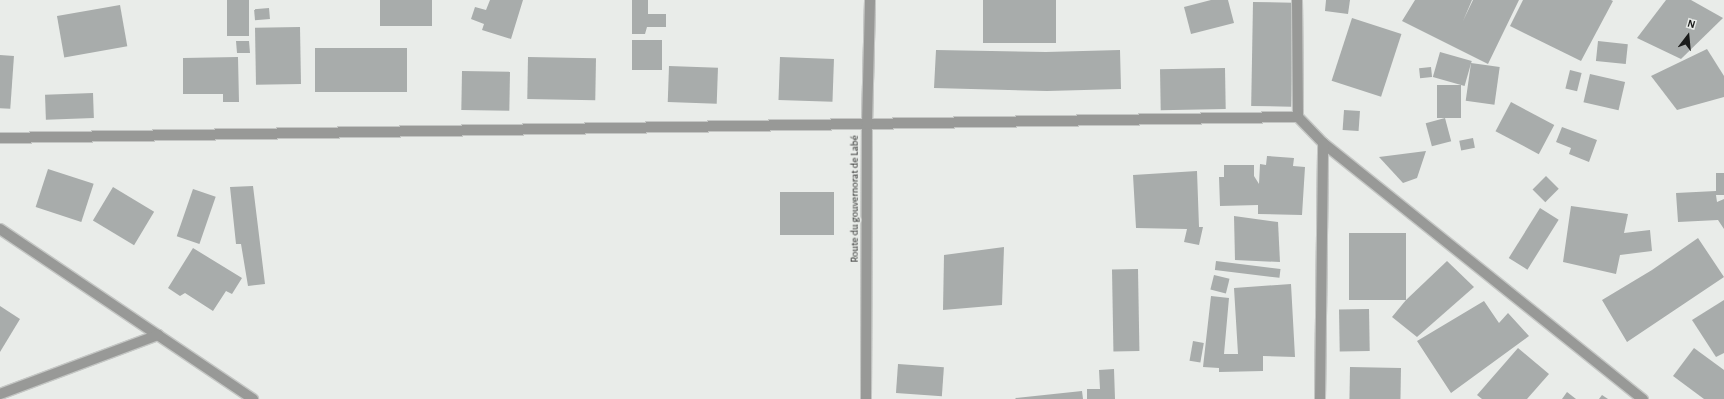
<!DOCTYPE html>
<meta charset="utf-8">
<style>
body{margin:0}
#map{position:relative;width:1724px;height:399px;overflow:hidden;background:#e9ece9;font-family:"Alegreya Sans",sans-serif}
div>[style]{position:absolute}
.building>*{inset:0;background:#a8acab;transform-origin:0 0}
.roads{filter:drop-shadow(1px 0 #c4c6c4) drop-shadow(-1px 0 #c4c6c4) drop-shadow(0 1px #c4c6c4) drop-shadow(0 -1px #c4c6c4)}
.minor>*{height:10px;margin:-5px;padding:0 5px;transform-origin:5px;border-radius:5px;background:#989997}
span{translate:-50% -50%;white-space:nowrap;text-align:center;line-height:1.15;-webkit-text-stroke:3px #e9ece9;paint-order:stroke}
.street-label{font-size:11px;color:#1a1b1a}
.north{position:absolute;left:1668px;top:16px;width:40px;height:40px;-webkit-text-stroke:3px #e9ece9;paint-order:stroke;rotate:16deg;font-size:11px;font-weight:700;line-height:16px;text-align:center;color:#1a1b1a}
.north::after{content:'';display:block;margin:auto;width:14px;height:18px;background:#1a1b1a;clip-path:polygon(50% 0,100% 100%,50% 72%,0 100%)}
</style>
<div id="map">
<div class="building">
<i style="left:227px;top:0;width:22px;height:36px"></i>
<i style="left:380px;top:0;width:52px;height:26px"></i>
<i style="clip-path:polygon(490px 0,523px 0,511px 39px,482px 30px,484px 24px,471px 19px,475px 7px,486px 10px)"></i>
<i style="clip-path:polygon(632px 0,648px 0,648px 14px,666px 14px,666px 27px,647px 27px,645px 34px,632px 34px)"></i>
<i style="left:983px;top:0;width:73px;height:43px"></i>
<i style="clip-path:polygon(1211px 0,1228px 0,1234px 23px,1191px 34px,1184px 7px)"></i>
<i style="clip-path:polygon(1326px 0,1350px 0,1348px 14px,1325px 11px)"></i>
<i style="clip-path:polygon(1415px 0,1472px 0,1463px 21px,1473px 0,1519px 0,1488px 64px,1402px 21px)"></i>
<i style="clip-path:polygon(1523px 0,1611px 0,1613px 1px,1581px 61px,1510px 26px)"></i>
<i style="clip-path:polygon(1666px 0,1691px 0,1723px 18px,1681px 59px,1637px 38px)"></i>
<i style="left:1253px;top:2px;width:40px;height:104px;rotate:1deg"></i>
<i style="left:120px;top:5px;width:42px;height:64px;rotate:80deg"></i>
<i style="left:269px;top:8px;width:11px;height:15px;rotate:85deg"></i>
<i style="left:1352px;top:18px;width:52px;height:66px;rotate:18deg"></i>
<i style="left:300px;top:27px;width:57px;height:45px;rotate:89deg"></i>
<i style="left:632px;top:40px;width:30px;height:30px"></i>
<i style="clip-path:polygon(236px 41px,249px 41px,250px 53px,237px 53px)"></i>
<i style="left:1598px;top:41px;width:30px;height:20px;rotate:6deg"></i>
<i style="left:407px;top:48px;width:44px;height:92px;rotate:90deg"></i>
<i style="clip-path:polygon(1707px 49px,1724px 76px,1724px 97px,1677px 110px,1651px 76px)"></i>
<i style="clip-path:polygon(936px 50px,1046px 52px,1120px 50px,1121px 89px,1047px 91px,934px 88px)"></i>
<i style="left:1440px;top:52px;width:33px;height:26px;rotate:16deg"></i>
<i style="left:0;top:55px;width:14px;height:53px;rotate:4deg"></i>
<i style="clip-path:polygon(238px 57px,239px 102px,223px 102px,223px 94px,183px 94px,183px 58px)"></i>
<i style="left:528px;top:57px;width:68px;height:42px;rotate:1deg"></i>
<i style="left:780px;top:57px;width:54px;height:43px;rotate:2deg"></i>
<i style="left:1471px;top:63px;width:29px;height:38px;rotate:8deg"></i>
<i style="left:669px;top:66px;width:49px;height:36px;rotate:2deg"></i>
<i style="left:1431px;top:67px;width:10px;height:12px;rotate:84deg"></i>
<i style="left:1225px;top:68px;width:41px;height:65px;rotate:89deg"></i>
<i style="left:1570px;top:70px;width:12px;height:19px;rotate:14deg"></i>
<i style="left:462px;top:71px;width:48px;height:39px;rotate:1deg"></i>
<i style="left:1590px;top:74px;width:36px;height:29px;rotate:13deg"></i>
<i style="left:1437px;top:85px;width:24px;height:33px"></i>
<i style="left:93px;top:93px;width:25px;height:48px;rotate:88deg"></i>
<i style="left:1511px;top:102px;width:49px;height:33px;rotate:28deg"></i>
<i style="left:1344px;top:110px;width:16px;height:20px;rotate:4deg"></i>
<i style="left:1445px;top:118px;width:24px;height:20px;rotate:75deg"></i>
<i style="clip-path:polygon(1562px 127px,1597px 140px,1589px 162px,1569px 154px,1571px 148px,1556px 142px)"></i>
<i style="left:1473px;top:138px;width:10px;height:14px;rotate:79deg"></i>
<i style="clip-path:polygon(1426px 151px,1417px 178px,1403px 183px,1379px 157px)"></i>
<i style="clip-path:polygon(1267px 156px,1294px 158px,1293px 166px,1305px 167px,1302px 215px,1258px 214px,1258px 205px,1220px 206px,1219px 177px,1224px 177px,1224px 165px,1254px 165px,1254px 176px,1259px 184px,1260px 164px,1266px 165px)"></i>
<i style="left:48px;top:169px;width:48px;height:40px;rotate:18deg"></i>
<i style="clip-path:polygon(1197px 171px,1199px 227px,1203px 227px,1199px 245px,1184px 242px,1187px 229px,1136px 228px,1133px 175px)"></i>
<i style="clip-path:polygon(1716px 173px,1724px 173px,1724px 195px,1716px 195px,1717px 202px,1724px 199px,1724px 229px,1718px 220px,1678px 222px,1676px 193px,1716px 191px)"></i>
<i style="left:1546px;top:176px;width:18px;height:19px;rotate:45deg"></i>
<i style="clip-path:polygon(253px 186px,265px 284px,248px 286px,241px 244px,236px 244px,230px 187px)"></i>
<i style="left:113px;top:187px;width:48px;height:39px;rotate:31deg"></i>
<i style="left:193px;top:189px;width:24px;height:50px;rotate:19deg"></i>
<i style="left:780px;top:192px;width:54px;height:43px"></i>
<i style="clip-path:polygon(1571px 206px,1628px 214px,1624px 233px,1650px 230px,1652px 251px,1620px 255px,1616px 274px,1563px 262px)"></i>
<i style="left:1540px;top:208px;width:22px;height:59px;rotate:32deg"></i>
<i style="clip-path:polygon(1234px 216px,1278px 222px,1280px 262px,1235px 260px)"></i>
<i style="left:1349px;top:233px;width:57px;height:67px"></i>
<i style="clip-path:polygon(1698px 238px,1724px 277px,1627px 342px,1602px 300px,1652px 270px)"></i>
<i style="clip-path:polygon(1004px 247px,1002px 305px,943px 310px,944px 255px)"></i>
<i style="clip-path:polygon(193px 248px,242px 278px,232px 294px,226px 291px,213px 311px,185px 293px,180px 296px,168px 288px)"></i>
<i style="left:1216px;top:261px;width:65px;height:9px;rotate:7deg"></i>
<i style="clip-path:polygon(1447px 261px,1474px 287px,1417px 337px,1392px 317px,1406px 300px)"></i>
<i style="left:1138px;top:269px;width:82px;height:26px;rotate:89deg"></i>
<i style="left:1214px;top:275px;width:16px;height:15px;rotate:14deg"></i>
<i style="clip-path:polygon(1291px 284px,1295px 357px,1263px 356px,1263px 371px,1219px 372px,1219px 368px,1203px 367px,1211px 296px,1229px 298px,1224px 354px,1238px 354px,1234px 288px)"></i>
<i style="clip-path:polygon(1724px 300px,1724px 353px,1716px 357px,1692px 320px)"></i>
<i style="clip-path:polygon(1484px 301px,1499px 323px,1508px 313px,1529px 336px,1451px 393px,1417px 341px)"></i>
<i style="clip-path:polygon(0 306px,20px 319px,0 352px)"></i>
<i style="left:1369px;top:309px;width:42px;height:30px;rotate:89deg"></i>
<i style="left:1193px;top:341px;width:11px;height:20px;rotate:10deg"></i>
<i style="clip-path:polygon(1518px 348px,1549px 374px,1527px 399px,1482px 399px,1477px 395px)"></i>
<i style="clip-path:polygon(1694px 348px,1724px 370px,1724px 399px,1704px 399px,1673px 376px)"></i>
<i style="left:898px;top:364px;width:46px;height:29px;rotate:4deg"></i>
<i style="left:1350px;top:367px;width:51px;height:32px;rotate:1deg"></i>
<i style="clip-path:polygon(1114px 369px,1115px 399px,1087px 399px,1087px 389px,1100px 389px,1099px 370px)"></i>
<i style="clip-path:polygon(1082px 391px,1083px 399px,1016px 399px,1015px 398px)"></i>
<i style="clip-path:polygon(1567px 392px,1576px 399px,1562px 399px)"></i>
<i style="clip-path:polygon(1602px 395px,1608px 399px,1599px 399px)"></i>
</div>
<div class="roads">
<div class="minor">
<i style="left:1297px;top:0;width:117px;rotate:89.5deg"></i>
<i style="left:1298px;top:117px;width:36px;rotate:46deg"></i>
<i style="left:1323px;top:143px;width:410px;rotate:38.7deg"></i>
<i style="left:0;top:138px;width:1298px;rotate:-0.93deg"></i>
<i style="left:0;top:229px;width:305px;rotate:33.9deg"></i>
<i style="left:0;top:394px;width:169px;rotate:-20.5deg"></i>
<i style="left:866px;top:399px;width:275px;rotate:-89.8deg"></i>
<i style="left:867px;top:124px;width:124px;rotate:-88.6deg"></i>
<i style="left:1320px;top:399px;width:256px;rotate:-89.3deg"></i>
</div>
</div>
<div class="street-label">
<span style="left:855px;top:199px;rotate:-90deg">Route du gouvernorat de Labé</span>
</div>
<div class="north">N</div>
</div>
